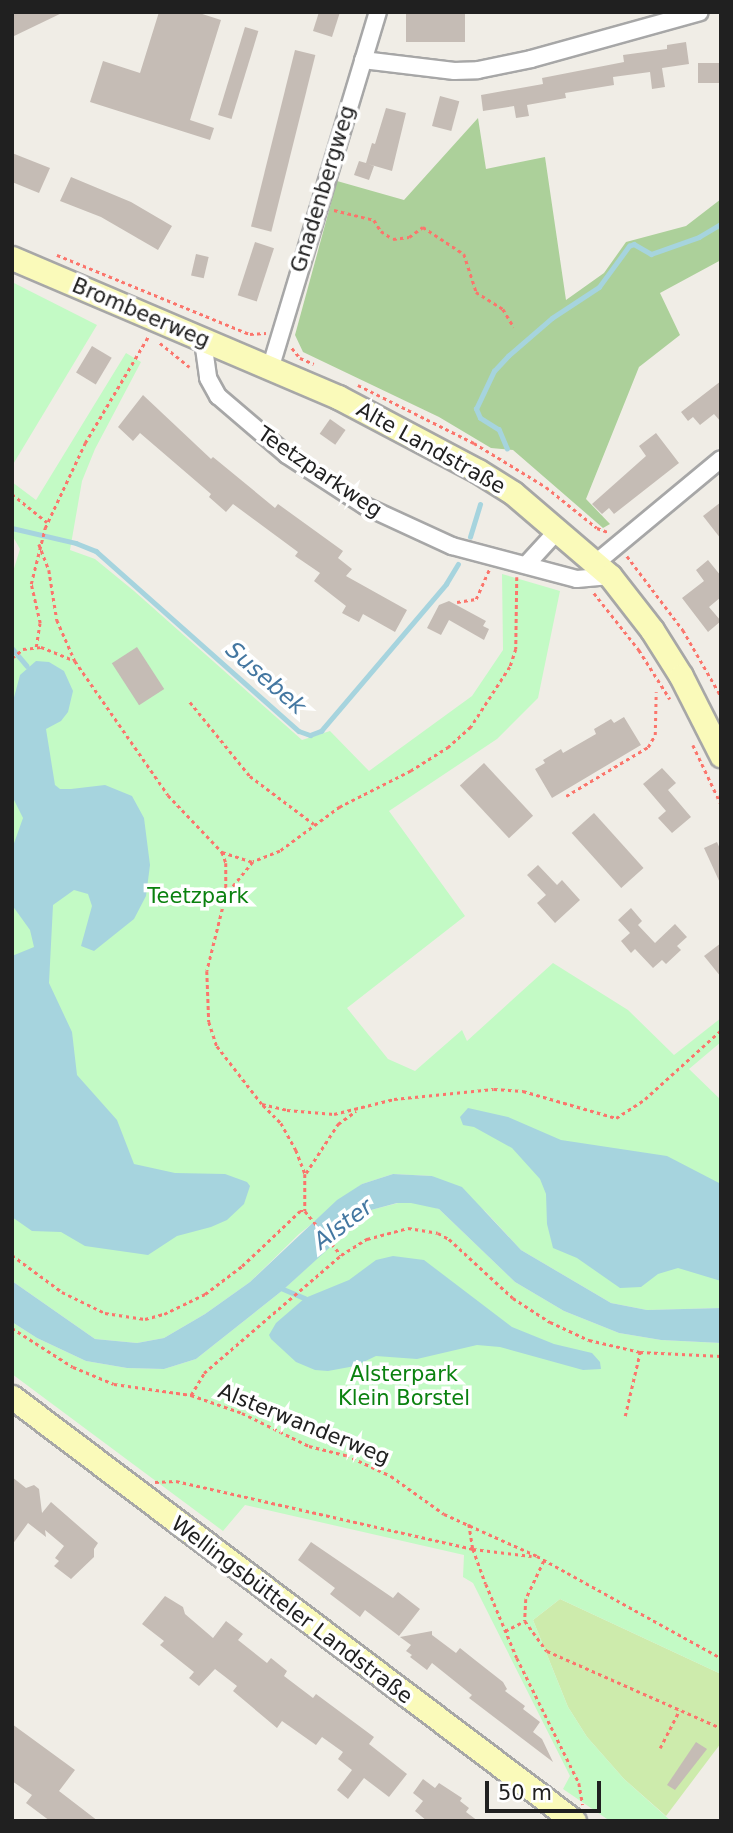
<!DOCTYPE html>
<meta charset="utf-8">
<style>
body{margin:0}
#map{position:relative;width:733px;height:1833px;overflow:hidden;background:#f0ede6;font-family:"DejaVu Sans",sans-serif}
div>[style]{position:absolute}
.grass>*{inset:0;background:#cdebac}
.forest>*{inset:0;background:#acd09a}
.park>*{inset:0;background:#c3fac5}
.water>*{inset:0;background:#a6d4de}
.stream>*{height:4.5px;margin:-2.25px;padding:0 2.25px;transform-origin:2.25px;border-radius:2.25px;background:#a6d4de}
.building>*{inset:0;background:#c5bcb5;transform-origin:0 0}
.path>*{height:2.5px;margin-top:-1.25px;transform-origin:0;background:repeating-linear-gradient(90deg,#fb756c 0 3.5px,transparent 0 7px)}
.roads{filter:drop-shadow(2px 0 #a7a7a7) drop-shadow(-2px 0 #a7a7a7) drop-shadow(0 2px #a7a7a7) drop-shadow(0 -2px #a7a7a7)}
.minor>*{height:16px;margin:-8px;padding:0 8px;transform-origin:8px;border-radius:8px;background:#fff}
.secondary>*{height:23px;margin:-11.5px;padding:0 11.5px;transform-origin:11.5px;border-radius:11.5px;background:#fafaba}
span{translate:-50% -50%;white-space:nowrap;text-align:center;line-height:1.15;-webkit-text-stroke:7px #fff;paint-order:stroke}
.street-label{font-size:21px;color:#202020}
.park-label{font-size:21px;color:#0a810f}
.water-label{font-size:23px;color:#4477a1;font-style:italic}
.frame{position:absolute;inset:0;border:14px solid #202020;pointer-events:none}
.scale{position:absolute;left:485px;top:1781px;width:116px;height:32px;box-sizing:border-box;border:4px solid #202020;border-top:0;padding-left:9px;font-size:21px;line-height:24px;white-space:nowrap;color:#202020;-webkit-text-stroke:5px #fff;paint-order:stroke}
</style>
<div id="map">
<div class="grass">
<i style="clip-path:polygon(560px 1599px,721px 1674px,721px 1743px,666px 1816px,624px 1779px,587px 1737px,568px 1707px,533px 1620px)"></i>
</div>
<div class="forest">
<i style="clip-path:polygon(478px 118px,486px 169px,545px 157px,566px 300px,604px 273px,626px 242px,686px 226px,721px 199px,721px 260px,660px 293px,680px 335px,639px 367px,586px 499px,610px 524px,603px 528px,513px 450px,491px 448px,439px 417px,303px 352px,295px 335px,337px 181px,404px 200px)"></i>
</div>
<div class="park">
<i style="clip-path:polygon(12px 282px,97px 325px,12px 466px)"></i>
<i style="clip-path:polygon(126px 353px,141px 362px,95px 449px,82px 481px,70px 550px,95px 559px,134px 591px,302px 740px,330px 731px,369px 771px,472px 696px,503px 650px,502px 574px,560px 591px,538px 698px,497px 739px,389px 811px,465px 916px,347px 1008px,388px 1059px,415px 1071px,462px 1030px,467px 1041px,553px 963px,628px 1010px,674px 1055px,721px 1018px,721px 1042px,689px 1069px,721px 1100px,721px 1308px,647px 1310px,611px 1303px,521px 1250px,485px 1211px,432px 1176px,393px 1174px,362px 1184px,299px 1234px,250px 1282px,205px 1314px,164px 1338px,137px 1343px,95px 1339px,12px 1281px,12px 575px,20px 549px,12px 535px,12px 482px,36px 500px)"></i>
<i style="clip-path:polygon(398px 1203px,421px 1203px,439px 1209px,515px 1282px,564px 1311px,619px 1333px,661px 1340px,721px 1343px,721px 1674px,560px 1599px,533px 1620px,568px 1707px,587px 1737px,624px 1779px,671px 1821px,610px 1821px,563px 1789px,570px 1776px,473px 1583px,463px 1577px,464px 1555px,245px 1505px,223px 1531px,12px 1374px,12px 1322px,37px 1338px,86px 1361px,127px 1368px,164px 1369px,196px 1359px,283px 1290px,359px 1219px,371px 1210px)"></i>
</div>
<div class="water">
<i style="clip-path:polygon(36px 661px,49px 662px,64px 671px,73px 691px,68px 712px,61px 721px,46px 729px,55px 785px,60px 789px,71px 789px,105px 785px,132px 796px,144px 818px,150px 865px,146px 896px,134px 919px,94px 951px,81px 946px,92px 906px,88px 894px,74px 890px,53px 905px,49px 983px,72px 1032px,77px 1075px,117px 1120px,134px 1164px,175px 1173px,225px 1174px,247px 1182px,250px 1186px,244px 1204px,227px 1220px,211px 1227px,177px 1236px,148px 1255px,85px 1246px,61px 1232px,32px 1231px,12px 1217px,12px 956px,34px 947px,30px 930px,12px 905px,12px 849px,23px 818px,12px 796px,12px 705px,20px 675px)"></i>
<i style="clip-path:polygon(468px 1108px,508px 1117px,561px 1140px,667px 1156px,721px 1184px,721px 1281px,678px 1268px,658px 1274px,641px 1287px,620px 1288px,577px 1258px,553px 1248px,547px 1224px,546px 1194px,540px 1179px,512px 1148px,474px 1127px,463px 1125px,460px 1117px)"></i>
<i style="clip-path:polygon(393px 1174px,432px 1176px,462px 1187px,521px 1250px,611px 1303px,647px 1310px,721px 1308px,721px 1343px,661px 1340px,619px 1333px,564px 1311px,515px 1282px,439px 1209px,411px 1203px,397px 1203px,371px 1210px,283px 1290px,196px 1359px,164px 1369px,127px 1368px,86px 1361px,37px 1338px,12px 1322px,12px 1281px,95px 1339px,137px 1343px,164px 1338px,205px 1314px,250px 1282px,337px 1200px,362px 1184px)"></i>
<i style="clip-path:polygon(393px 1256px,424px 1260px,512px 1327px,554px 1344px,592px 1353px,600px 1362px,601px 1369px,583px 1370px,500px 1347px,477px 1345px,417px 1359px,376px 1356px,355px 1366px,328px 1371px,315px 1370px,296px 1362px,271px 1339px,269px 1335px,276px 1323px,305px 1298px,349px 1280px,376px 1260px)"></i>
</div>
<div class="stream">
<i style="left:507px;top:449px;width:21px;rotate:-113deg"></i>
<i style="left:499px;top:430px;width:22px;rotate:-148deg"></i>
<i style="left:480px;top:418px;width:10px;rotate:-114deg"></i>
<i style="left:476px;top:409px;width:42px;rotate:-64.7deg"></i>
<i style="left:494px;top:371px;width:21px;rotate:-47deg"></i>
<i style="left:508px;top:356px;width:58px;rotate:-40.8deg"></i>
<i style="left:552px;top:318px;width:56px;rotate:-33.4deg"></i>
<i style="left:599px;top:287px;width:51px;rotate:-53.8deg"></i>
<i style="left:629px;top:246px;width:5px;rotate:-22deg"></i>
<i style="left:634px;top:244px;width:20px;rotate:30deg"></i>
<i style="left:651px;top:254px;width:51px;rotate:-19.5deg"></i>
<i style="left:699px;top:237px;width:26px;rotate:-31deg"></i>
<i style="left:12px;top:528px;width:66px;rotate:13.2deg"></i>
<i style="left:76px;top:543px;width:22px;rotate:22deg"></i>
<i style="left:96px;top:551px;width:271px;rotate:41.6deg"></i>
<i style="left:299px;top:731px;width:12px;rotate:20deg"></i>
<i style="left:310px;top:735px;width:12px;rotate:-20deg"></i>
<i style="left:321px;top:731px;width:193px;rotate:-49.6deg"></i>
<i style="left:446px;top:584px;width:23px;rotate:-59deg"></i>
<i style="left:470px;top:537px;width:34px;rotate:-73deg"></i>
<i style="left:12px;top:648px;width:23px;rotate:50deg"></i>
<i style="left:281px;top:1288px;width:26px;rotate:23deg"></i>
</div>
<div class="building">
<i style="clip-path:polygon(12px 12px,64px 12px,12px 37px)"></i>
<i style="clip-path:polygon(159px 12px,196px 12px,221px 20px,190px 120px,214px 128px,210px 140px,90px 102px,103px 61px,140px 73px)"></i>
<i style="clip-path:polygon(319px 12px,340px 12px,332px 37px,313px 31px)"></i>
<i style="left:465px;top:12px;width:30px;height:59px;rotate:90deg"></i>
<i style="left:245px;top:27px;width:14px;height:92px;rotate:17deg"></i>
<i style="clip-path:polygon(686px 42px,689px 64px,662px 68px,665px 87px,652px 89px,650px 72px,613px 77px,614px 85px,565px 93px,566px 98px,527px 105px,529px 116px,516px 118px,514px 106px,483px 111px,481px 95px,543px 84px,542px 78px,624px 62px,623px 55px,667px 49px,667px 45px)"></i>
<i style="left:295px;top:50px;width:21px;height:182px;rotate:14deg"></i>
<i style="left:721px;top:63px;width:20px;height:23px;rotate:90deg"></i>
<i style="left:440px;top:96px;width:20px;height:31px;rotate:15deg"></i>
<i style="clip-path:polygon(386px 108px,406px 113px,392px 171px,368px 164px,374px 166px,369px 180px,354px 175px,359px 161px,366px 163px,372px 143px,375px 144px)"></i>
<i style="clip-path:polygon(12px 153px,50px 168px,39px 193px,12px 182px)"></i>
<i style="clip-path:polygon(71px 177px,131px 202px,172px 226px,158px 250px,101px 217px,60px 201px)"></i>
<i style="left:255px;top:242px;width:20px;height:56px;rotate:18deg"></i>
<i style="left:196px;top:254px;width:13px;height:22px;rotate:13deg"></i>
<i style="left:92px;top:346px;width:23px;height:31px;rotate:31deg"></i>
<i style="clip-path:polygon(721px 381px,721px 422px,714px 414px,700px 425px,693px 417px,688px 421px,681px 412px)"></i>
<i style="clip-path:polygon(143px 395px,211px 459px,213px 457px,275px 508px,278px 504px,343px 551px,338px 558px,352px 569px,346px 576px,407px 610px,395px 632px,363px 614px,359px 622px,342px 613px,346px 606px,314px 581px,320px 573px,295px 556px,298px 552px,233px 504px,226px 512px,209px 497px,211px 494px,140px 433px,133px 441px,118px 427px)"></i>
<i style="left:330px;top:419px;width:19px;height:18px;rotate:35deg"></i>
<i style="clip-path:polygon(656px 433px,679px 463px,614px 514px,609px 508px,602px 514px,592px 504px,646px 456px,639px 446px)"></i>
<i style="clip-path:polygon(721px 502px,721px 539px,703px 516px)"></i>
<i style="clip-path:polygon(708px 560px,721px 576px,721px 597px,709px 607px,721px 621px,708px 632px,682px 598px,704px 581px,696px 570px)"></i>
<i style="clip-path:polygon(449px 601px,486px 621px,483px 626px,489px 629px,484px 640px,449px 620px,441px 635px,427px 628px,439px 605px)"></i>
<i style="left:137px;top:647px;width:50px;height:30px;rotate:57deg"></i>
<i style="clip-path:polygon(624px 717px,641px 745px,552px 798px,535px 769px,545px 763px,543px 760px,561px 749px,563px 753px,596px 734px,594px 729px,611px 719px,614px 723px)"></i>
<i style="left:484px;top:763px;width:72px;height:33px;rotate:47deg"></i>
<i style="clip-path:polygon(662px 768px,676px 783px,668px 790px,691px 817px,672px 833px,658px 818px,666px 811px,643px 784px)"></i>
<i style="left:594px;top:813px;width:74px;height:30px;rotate:48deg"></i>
<i style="clip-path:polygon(717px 842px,721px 851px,721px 885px,704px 848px)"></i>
<i style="clip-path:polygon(538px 865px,557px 885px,562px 880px,580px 900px,555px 923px,537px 903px,546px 895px,527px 875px)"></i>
<i style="clip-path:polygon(631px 908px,642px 921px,638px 925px,655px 943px,675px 924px,687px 937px,677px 946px,681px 950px,666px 964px,662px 960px,653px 968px,635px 949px,631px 953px,621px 941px,630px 933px,618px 920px)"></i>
<i style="clip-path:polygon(721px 943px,721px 977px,704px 956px)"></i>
<i style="clip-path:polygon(12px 1477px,26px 1488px,34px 1485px,39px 1489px,42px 1513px,51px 1502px,98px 1543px,94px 1549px,94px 1557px,71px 1579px,54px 1566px,59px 1561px,55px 1558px,64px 1546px,45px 1530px,46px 1537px,28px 1523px,12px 1545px)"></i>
<i style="clip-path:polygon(311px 1542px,393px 1598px,398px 1592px,420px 1609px,399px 1636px,365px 1610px,360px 1617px,330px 1594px,335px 1588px,298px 1560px)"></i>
<i style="clip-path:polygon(165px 1596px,183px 1607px,185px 1614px,213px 1638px,226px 1621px,243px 1634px,238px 1640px,267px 1663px,271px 1658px,287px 1671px,284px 1676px,313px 1698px,316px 1694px,374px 1737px,369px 1744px,407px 1774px,389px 1797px,364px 1778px,348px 1799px,337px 1790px,352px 1770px,338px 1759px,343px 1752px,322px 1737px,316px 1745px,282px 1721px,277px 1728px,233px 1691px,237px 1686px,215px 1669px,199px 1686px,189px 1678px,194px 1672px,160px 1645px,164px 1641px,142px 1624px)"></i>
<i style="clip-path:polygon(432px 1631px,432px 1635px,456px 1653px,460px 1648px,475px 1660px,503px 1682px,507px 1689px,505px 1691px,525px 1706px,523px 1709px,540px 1722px,533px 1732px,542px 1739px,553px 1762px,469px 1698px,472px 1695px,432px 1663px,427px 1670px,410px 1657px,412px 1655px,406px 1651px,411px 1645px,400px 1637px)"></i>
<i style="clip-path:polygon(12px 1724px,75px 1770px,59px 1791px,98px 1821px,50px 1821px,26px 1803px,32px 1795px,12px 1781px)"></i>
<i style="clip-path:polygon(696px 1742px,707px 1749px,675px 1790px,667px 1785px)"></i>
<i style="clip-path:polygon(423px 1779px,435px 1788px,439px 1783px,462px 1798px,460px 1801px,469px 1808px,466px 1812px,478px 1821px,427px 1821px,415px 1811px,423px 1801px,413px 1793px)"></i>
</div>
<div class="path">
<i style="left:334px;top:210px;width:41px;rotate:14deg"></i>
<i style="left:374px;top:220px;width:13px;rotate:58deg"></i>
<i style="left:381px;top:231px;width:14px;rotate:34deg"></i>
<i style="left:393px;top:239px;width:16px;rotate:-7deg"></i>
<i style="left:409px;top:237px;width:17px;rotate:-36deg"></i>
<i style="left:423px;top:227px;width:49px;rotate:33.4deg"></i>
<i style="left:464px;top:254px;width:40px;rotate:72deg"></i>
<i style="left:476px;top:292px;width:32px;rotate:32deg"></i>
<i style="left:503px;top:309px;width:21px;rotate:59deg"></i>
<i style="left:57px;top:255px;width:209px;rotate:22.3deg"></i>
<i style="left:250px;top:334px;width:16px;rotate:-4deg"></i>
<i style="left:160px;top:343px;width:38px;rotate:39deg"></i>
<i style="left:292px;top:348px;width:13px;rotate:51deg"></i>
<i style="left:300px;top:358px;width:15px;rotate:23deg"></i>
<i style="left:358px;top:385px;width:130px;rotate:26.6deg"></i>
<i style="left:474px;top:443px;width:84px;rotate:31.4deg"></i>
<i style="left:546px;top:487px;width:65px;rotate:38.8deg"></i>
<i style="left:597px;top:528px;width:12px;rotate:20deg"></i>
<i style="left:12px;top:494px;width:45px;rotate:38.7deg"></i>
<i style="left:39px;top:544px;width:28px;rotate:69deg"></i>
<i style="left:49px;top:570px;width:51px;rotate:80.9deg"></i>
<i style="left:57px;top:620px;width:45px;rotate:66.3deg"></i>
<i style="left:75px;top:661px;width:163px;rotate:55.2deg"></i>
<i style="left:168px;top:795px;width:79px;rotate:46.5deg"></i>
<i style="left:222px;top:852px;width:12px;rotate:70deg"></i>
<i style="left:226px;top:863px;width:32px;rotate:90deg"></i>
<i style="left:627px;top:556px;width:93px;rotate:52.9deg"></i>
<i style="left:683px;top:630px;width:76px;rotate:60.1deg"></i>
<i style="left:517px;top:577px;width:72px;rotate:90.8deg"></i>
<i style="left:516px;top:649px;width:19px;rotate:108deg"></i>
<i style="left:510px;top:667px;width:72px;rotate:123deg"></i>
<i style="left:471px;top:727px;width:30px;rotate:138deg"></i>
<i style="left:449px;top:747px;width:45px;rotate:147.7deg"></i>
<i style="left:411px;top:771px;width:80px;rotate:153.1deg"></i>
<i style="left:340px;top:807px;width:74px;rotate:143.7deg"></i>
<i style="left:280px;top:851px;width:29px;rotate:158deg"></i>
<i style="left:253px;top:862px;width:43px;rotate:129.3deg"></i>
<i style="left:226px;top:895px;width:78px;rotate:104deg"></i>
<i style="left:207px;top:971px;width:51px;rotate:87.8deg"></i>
<i style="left:209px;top:1022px;width:25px;rotate:72deg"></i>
<i style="left:217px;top:1046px;width:73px;rotate:52.2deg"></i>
<i style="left:262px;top:1104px;width:26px;rotate:13deg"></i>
<i style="left:287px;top:1110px;width:47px;rotate:4.9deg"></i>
<i style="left:334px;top:1114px;width:62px;rotate:-14deg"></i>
<i style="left:394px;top:1099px;width:100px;rotate:-5.7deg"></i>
<i style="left:494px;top:1089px;width:29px;rotate:4deg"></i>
<i style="left:523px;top:1091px;width:97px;rotate:16.2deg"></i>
<i style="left:616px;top:1118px;width:35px;rotate:-33deg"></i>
<i style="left:645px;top:1099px;width:103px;rotate:-42.2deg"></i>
<i style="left:594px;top:593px;width:73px;rotate:51.7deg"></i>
<i style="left:639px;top:650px;width:58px;rotate:57.7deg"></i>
<i style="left:457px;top:602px;width:19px;rotate:-9deg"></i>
<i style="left:476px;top:599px;width:32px;rotate:-66deg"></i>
<i style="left:36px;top:647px;width:24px;rotate:-81deg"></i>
<i style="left:40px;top:623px;width:40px;rotate:-103deg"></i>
<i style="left:31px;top:584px;width:58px;rotate:-76deg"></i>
<i style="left:45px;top:528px;width:94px;rotate:-64.8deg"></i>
<i style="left:85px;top:443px;width:123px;rotate:-59.3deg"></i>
<i style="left:12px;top:658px;width:14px;rotate:-39deg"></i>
<i style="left:23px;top:649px;width:18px;rotate:-6deg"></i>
<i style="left:41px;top:647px;width:35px;rotate:22deg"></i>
<i style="left:190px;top:702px;width:95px;rotate:51deg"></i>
<i style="left:250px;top:776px;width:80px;rotate:36.9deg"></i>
<i style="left:693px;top:745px;width:65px;rotate:64.6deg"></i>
<i style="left:566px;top:796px;width:96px;rotate:-30.9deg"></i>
<i style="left:648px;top:747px;width:14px;rotate:-60deg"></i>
<i style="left:655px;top:735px;width:43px;rotate:-88.7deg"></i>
<i style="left:222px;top:852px;width:32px;rotate:18deg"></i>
<i style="left:263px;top:1105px;width:25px;rotate:45deg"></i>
<i style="left:281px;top:1123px;width:31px;rotate:61deg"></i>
<i style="left:296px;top:1150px;width:26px;rotate:69deg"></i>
<i style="left:305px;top:1174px;width:37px;rotate:90deg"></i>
<i style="left:306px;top:1173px;width:59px;rotate:-56.9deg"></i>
<i style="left:338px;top:1124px;width:22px;rotate:-36deg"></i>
<i style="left:12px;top:1255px;width:62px;rotate:36.5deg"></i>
<i style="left:62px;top:1292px;width:48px;rotate:26deg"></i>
<i style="left:105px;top:1313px;width:40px;rotate:8.5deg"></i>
<i style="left:145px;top:1319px;width:20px;rotate:-15deg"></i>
<i style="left:164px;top:1314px;width:46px;rotate:-26deg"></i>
<i style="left:205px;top:1294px;width:46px;rotate:-37.1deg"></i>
<i style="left:242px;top:1266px;width:80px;rotate:-43.5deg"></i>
<i style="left:300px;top:1211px;width:5px"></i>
<i style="left:305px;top:1211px;width:57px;rotate:50.7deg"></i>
<i style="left:12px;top:1328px;width:72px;rotate:32.6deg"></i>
<i style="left:73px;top:1367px;width:44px;rotate:22.5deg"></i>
<i style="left:114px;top:1384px;width:78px;rotate:8.1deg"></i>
<i style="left:191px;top:1395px;width:54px;rotate:19.4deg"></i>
<i style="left:242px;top:1413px;width:75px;rotate:26.2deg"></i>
<i style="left:309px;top:1446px;width:38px;rotate:14deg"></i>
<i style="left:346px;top:1455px;width:50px;rotate:25deg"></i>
<i style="left:391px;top:1476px;width:65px;rotate:35.6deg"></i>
<i style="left:444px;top:1514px;width:102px;rotate:24.3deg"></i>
<i style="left:537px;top:1556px;width:210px;rotate:29deg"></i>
<i style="left:191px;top:1395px;width:26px;rotate:-59deg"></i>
<i style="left:204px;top:1373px;width:181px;rotate:-40.7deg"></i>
<i style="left:341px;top:1255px;width:31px;rotate:-32deg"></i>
<i style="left:367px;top:1239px;width:42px;rotate:-15deg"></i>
<i style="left:408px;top:1228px;width:30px;rotate:9deg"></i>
<i style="left:438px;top:1233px;width:13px;rotate:29deg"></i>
<i style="left:449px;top:1239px;width:87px;rotate:42.7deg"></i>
<i style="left:513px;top:1298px;width:44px;rotate:33deg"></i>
<i style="left:550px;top:1322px;width:43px;rotate:24.8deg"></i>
<i style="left:589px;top:1340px;width:52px;rotate:13.2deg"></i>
<i style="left:640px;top:1352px;width:81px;rotate:2.8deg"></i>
<i style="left:625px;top:1416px;width:66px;rotate:-76.8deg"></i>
<i style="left:155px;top:1482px;width:21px;rotate:-3deg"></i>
<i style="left:176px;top:1481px;width:305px;rotate:12.9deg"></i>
<i style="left:473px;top:1549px;width:59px;rotate:6.8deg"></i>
<i style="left:469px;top:1524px;width:25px;rotate:81deg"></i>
<i style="left:473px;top:1549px;width:37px;rotate:70deg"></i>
<i style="left:486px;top:1584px;width:80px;rotate:67.3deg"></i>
<i style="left:517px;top:1658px;width:140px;rotate:63.6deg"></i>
<i style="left:579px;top:1783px;width:22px;rotate:80deg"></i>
<i style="left:544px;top:1561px;width:42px;rotate:115.3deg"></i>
<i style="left:526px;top:1599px;width:22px;rotate:93deg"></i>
<i style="left:525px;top:1621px;width:37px;rotate:54deg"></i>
<i style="left:547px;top:1651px;width:190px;rotate:23.9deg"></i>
<i style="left:505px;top:1631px;width:22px;rotate:-27deg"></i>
<i style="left:660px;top:1748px;width:42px;rotate:-62.8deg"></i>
</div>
<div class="roads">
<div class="minor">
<i style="left:363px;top:60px;width:92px;rotate:6.9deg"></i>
<i style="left:454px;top:71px;width:24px;rotate:-2deg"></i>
<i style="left:478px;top:70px;width:54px;rotate:-11.7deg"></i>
<i style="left:531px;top:59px;width:175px;rotate:-15.5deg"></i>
<i style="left:203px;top:341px;width:37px;rotate:82deg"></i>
<i style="left:208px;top:378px;width:21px;rotate:61deg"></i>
<i style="left:218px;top:396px;width:91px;rotate:40.5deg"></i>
<i style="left:287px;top:455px;width:93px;rotate:33.2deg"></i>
<i style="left:365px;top:506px;width:96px;rotate:24.7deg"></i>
<i style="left:452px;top:546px;width:129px;rotate:14.8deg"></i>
<i style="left:577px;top:579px;width:33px;rotate:-5deg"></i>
<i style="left:271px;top:366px;width:370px;rotate:-73.2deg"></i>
<i style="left:597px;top:562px;width:161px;rotate:-39.7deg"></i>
<i style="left:526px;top:565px;width:47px;rotate:-47.6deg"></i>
</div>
<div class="secondary">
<i style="left:12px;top:258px;width:354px;rotate:23.1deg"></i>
<i style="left:338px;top:397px;width:158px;rotate:27.9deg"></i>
<i style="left:478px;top:471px;width:41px;rotate:32.2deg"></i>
<i style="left:513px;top:493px;width:128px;rotate:40.6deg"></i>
<i style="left:610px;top:576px;width:68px;rotate:52.1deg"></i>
<i style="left:652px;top:630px;width:54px;rotate:57.8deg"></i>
<i style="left:681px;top:676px;width:89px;rotate:63.1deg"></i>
<i style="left:12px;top:1397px;width:704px;rotate:37.03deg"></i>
</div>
</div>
<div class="street-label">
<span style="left:323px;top:189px;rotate:-73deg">Gnadenbergweg</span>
<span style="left:141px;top:313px;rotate:23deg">Brombeerweg</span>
<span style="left:431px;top:448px;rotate:29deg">Alte Landstraße</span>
<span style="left:320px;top:472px;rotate:34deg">Teetzparkweg</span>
<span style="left:304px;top:1424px;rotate:22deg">Alsterwanderweg</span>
<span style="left:292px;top:1610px;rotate:37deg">Wellingsbütteler Landstraße</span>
</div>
<div class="park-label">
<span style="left:198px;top:896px">Teetzpark</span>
<span style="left:404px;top:1386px">Alsterpark<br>Klein Borstel</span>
</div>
<div class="water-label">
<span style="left:266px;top:678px;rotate:41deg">Susebek</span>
<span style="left:343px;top:1224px;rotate:-37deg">Alster</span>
</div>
<div class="frame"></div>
<div class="scale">50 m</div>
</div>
